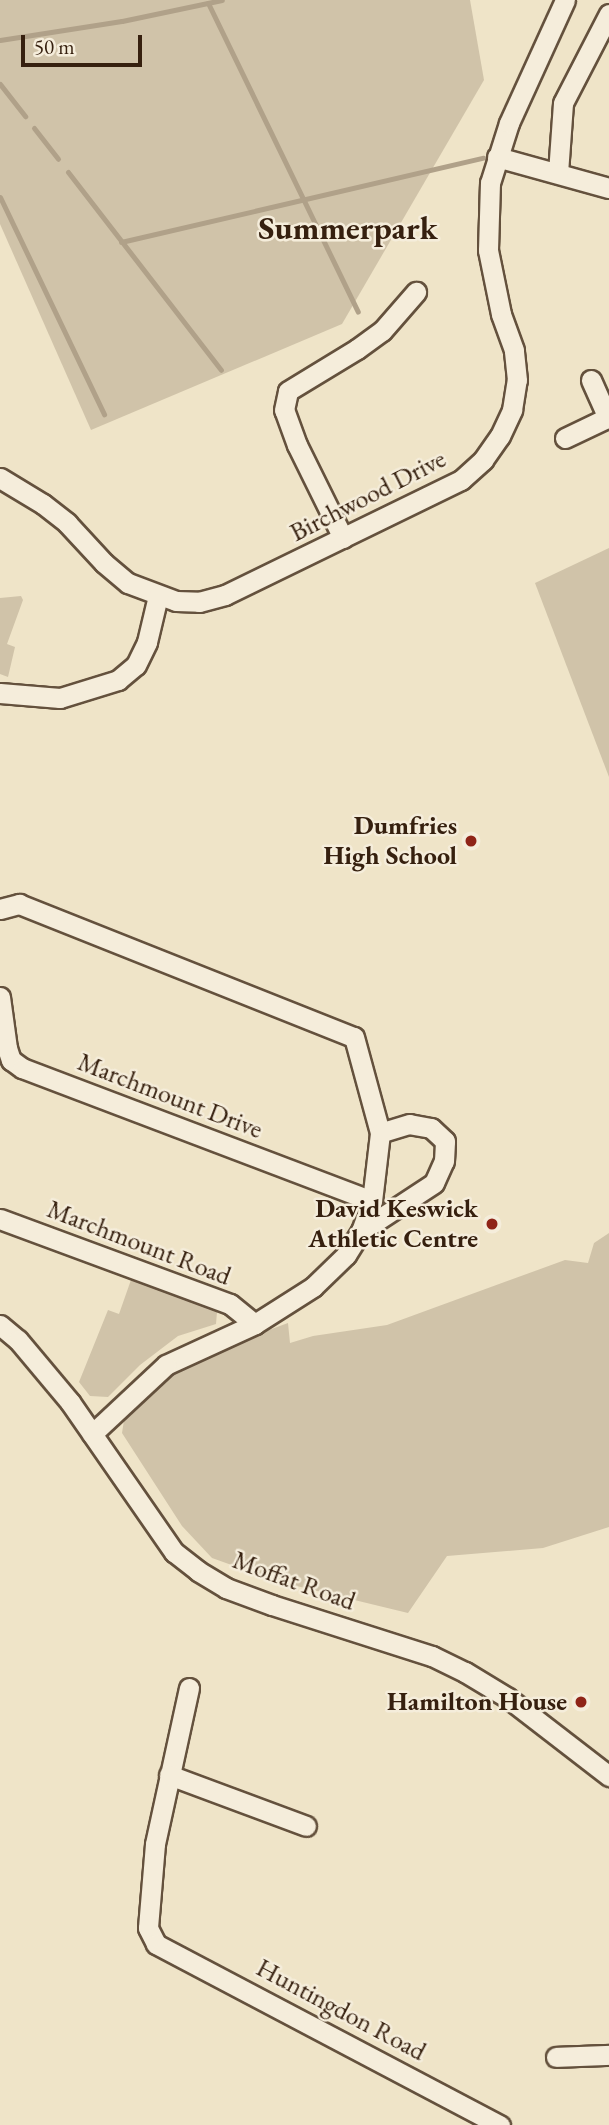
<!DOCTYPE html>
<style>
body{margin:0}
#map{position:relative;width:609px;height:2125px;overflow:hidden;background:#efe4c8;font-family:"EB Garamond",serif}
div>[style]{position:absolute}
.green>*{inset:0;background:#d0c3a9}
.stream>*{height:5px;margin:-2.5px;padding:0 2.5px;transform-origin:2.5px;border-radius:2.5px;background:#b0a189}
.roads{filter:drop-shadow(2px 0 #64513d) drop-shadow(-2px 0 #64513d) drop-shadow(0 2px #64513d) drop-shadow(0 -2px #64513d)}
.minor>*{height:19px;margin:-9.5px;padding:0 9.5px;transform-origin:9.5px;border-radius:9.5px;background:#f5eddb}
.dots>*{width:19px;height:19px;translate:-50% -50%;box-sizing:border-box;border:4px solid #f5eddb;border-radius:50%}
span{translate:-50% -50%;white-space:nowrap;text-align:center;line-height:1.15;-webkit-text-stroke:5px #f5eddb;paint-order:stroke}
.street-label{font-size:26px;color:#36200f}
.poi-label{font-size:26px;color:#36200f;font-weight:700}
.right{translate:-100% -50%;text-align:right}
.district-label{font-size:33px;color:#36200f;font-weight:700}
.scale{position:absolute;left:21px;top:35px;width:121px;height:32px;box-sizing:border-box;border:4px solid #36200f;border-top:0;padding-left:9px;font-size:21px;line-height:24px;white-space:nowrap;color:#36200f;-webkit-text-stroke:5px #f5eddb;paint-order:stroke}
</style>
<div id="map">
<div class="green">
<i style="clip-path:polygon(0 0,470px 0,484px 80px,342px 324px,91px 430px,0 224px)"></i>
<i style="clip-path:polygon(609px 548px,609px 777px,535px 583px)"></i>
<i style="clip-path:polygon(21px 596px,23px 600px,7px 644px,15px 647px,8px 677px,0 674px,0 598px)"></i>
<i style="clip-path:polygon(609px 1233px,609px 1527px,543px 1548px,447px 1556px,408px 1613px,276px 1581px,212px 1558px,182px 1526px,122px 1433px,125px 1414px,151px 1390px,176px 1370px,220px 1348px,288px 1323px,290px 1343px,313px 1336px,387px 1325px,565px 1260px,588px 1263px,594px 1243px)"></i>
<i style="clip-path:polygon(132px 1277px,211px 1307px,217px 1312px,216px 1324px,178px 1336px,140px 1365px,108px 1397px,90px 1396px,79px 1382px,108px 1310px,119px 1314px)"></i>
</div>
<div class="stream">
<i style="left:208px;top:3px;width:343px;rotate:64.1deg"></i>
<i style="left:0;top:40px;width:123px;rotate:-8.9deg"></i>
<i style="left:122px;top:21px;width:102px;rotate:-11.9deg"></i>
<i style="left:0;top:84px;width:41px;rotate:52deg"></i>
<i style="left:34px;top:128px;width:39px;rotate:52deg"></i>
<i style="left:68px;top:172px;width:250px;rotate:52.3deg"></i>
<i style="left:0;top:197px;width:241px;rotate:64.4deg"></i>
<i style="left:121px;top:242px;width:372px;rotate:-13.1deg"></i>
</div>
<div class="roads">
<div class="minor">
<i style="left:497px;top:157px;width:116px;rotate:15.5deg"></i>
<i style="left:558px;top:173px;width:70px;rotate:-85.9deg"></i>
<i style="left:563px;top:103px;width:100px;rotate:-62.7deg"></i>
<i style="left:591px;top:380px;width:42px;rotate:65.9deg"></i>
<i style="left:565px;top:438px;width:49px;rotate:-25.5deg"></i>
<i style="left:0;top:478px;width:50px;rotate:31.2deg"></i>
<i style="left:43px;top:504px;width:31px;rotate:38deg"></i>
<i style="left:67px;top:523px;width:54px;rotate:47.2deg"></i>
<i style="left:104px;top:563px;width:31px;rotate:40deg"></i>
<i style="left:128px;top:583px;width:51px;rotate:20.6deg"></i>
<i style="left:176px;top:601px;width:23px;rotate:2deg"></i>
<i style="left:199px;top:602px;width:27px;rotate:-15deg"></i>
<i style="left:225px;top:595px;width:263px;rotate:-26deg"></i>
<i style="left:461px;top:480px;width:30px;rotate:-42deg"></i>
<i style="left:483px;top:460px;width:29px;rotate:-55deg"></i>
<i style="left:500px;top:436px;width:29px;rotate:-65deg"></i>
<i style="left:512px;top:410px;width:30px;rotate:-81deg"></i>
<i style="left:517px;top:380px;width:30px;rotate:-96deg"></i>
<i style="left:514px;top:350px;width:38px;rotate:-110deg"></i>
<i style="left:501px;top:314px;width:65px;rotate:-101.5deg"></i>
<i style="left:488px;top:250px;width:67px;rotate:-88.3deg"></i>
<i style="left:490px;top:183px;width:63px;rotate:-72.4deg"></i>
<i style="left:509px;top:123px;width:135px;rotate:-65.5deg"></i>
<i style="left:343px;top:538px;width:104px;rotate:-116.3deg"></i>
<i style="left:297px;top:445px;width:37px;rotate:-110deg"></i>
<i style="left:284px;top:410px;width:19px;rotate:-78deg"></i>
<i style="left:288px;top:391px;width:81px;rotate:-31.3deg"></i>
<i style="left:357px;top:349px;width:31px;rotate:-36deg"></i>
<i style="left:382px;top:331px;width:52px;rotate:-48.9deg"></i>
<i style="left:0;top:693px;width:60px;rotate:4.8deg"></i>
<i style="left:60px;top:698px;width:61px;rotate:-17.2deg"></i>
<i style="left:118px;top:680px;width:23px;rotate:-40deg"></i>
<i style="left:136px;top:665px;width:25px;rotate:-64deg"></i>
<i style="left:147px;top:642px;width:47px;rotate:-76.6deg"></i>
<i style="left:0;top:909px;width:20px;rotate:-15deg"></i>
<i style="left:19px;top:904px;width:360px;rotate:21.7deg"></i>
<i style="left:354px;top:1037px;width:99px;rotate:74.8deg"></i>
<i style="left:380px;top:1133px;width:68px;rotate:96.7deg"></i>
<i style="left:372px;top:1201px;width:32px;rotate:110deg"></i>
<i style="left:361px;top:1231px;width:28px;rotate:122deg"></i>
<i style="left:346px;top:1255px;width:46px;rotate:135.9deg"></i>
<i style="left:313px;top:1287px;width:69px;rotate:147.5deg"></i>
<i style="left:255px;top:1324px;width:98px;rotate:155.3deg"></i>
<i style="left:166px;top:1365px;width:101px;rotate:137deg"></i>
<i style="left:0;top:997px;width:51px;rotate:82.2deg"></i>
<i style="left:7px;top:1048px;width:13px;rotate:72deg"></i>
<i style="left:11px;top:1060px;width:14px;rotate:36deg"></i>
<i style="left:22px;top:1068px;width:374px;rotate:20.8deg"></i>
<i style="left:0;top:1219px;width:245px;rotate:20.3deg"></i>
<i style="left:230px;top:1304px;width:32px;rotate:39deg"></i>
<i style="left:361px;top:1231px;width:87px;rotate:-33.3deg"></i>
<i style="left:434px;top:1183px;width:24px;rotate:-66deg"></i>
<i style="left:444px;top:1161px;width:20px;rotate:-87deg"></i>
<i style="left:445px;top:1141px;width:19px;rotate:-137deg"></i>
<i style="left:431px;top:1128px;width:22px;rotate:-170deg"></i>
<i style="left:409px;top:1124px;width:30px;rotate:163deg"></i>
<i style="left:0;top:1325px;width:23px;rotate:40deg"></i>
<i style="left:18px;top:1340px;width:81px;rotate:50deg"></i>
<i style="left:70px;top:1402px;width:183px;rotate:55.3deg"></i>
<i style="left:174px;top:1552px;width:31px;rotate:38deg"></i>
<i style="left:198px;top:1571px;width:33px;rotate:31deg"></i>
<i style="left:226px;top:1588px;width:49px;rotate:20.3deg"></i>
<i style="left:272px;top:1605px;width:168px;rotate:17.7deg"></i>
<i style="left:432px;top:1656px;width:37px;rotate:26deg"></i>
<i style="left:465px;top:1672px;width:50px;rotate:31.2deg"></i>
<i style="left:508px;top:1698px;width:128px;rotate:37.7deg"></i>
<i style="left:189px;top:1688px;width:160px;rotate:102.3deg"></i>
<i style="left:155px;top:1844px;width:84px;rotate:94.8deg"></i>
<i style="left:148px;top:1928px;width:18px;rotate:63deg"></i>
<i style="left:156px;top:1944px;width:389px;rotate:27.8deg"></i>
<i style="left:169px;top:1775px;width:146px;rotate:20.4deg"></i>
<i style="left:556px;top:2057px;width:53px;rotate:-2.2deg"></i>
</div>
</div>
<div class="dots">
<i style="left:471px;top:841px;background:#8f2418"></i>
<i style="left:492px;top:1224px;background:#8f2418"></i>
<i style="left:581px;top:1702px;background:#8f2418"></i>
</div>
<div class="street-label">
<span style="left:368px;top:496px;rotate:-27deg">Birchwood Drive</span>
<span style="left:170px;top:1096px;rotate:21deg">Marchmount Drive</span>
<span style="left:139px;top:1243px;rotate:21deg">Marchmount Road</span>
<span style="left:294px;top:1581px;rotate:20deg">Moffat Road</span>
<span style="left:341px;top:2010px;rotate:28deg">Huntingdon Road</span>
</div>
<div class="poi-label">
<span class="right" style="left:457px;top:841px">Dumfries<br>High School</span>
<span class="right" style="left:478px;top:1224px">David Keswick<br>Athletic Centre</span>
<span class="right" style="left:567px;top:1702px">Hamilton House</span>
</div>
<div class="district-label">
<span style="left:348px;top:228px">Summerpark</span>
</div>
<div class="scale">50 m</div>
</div>
